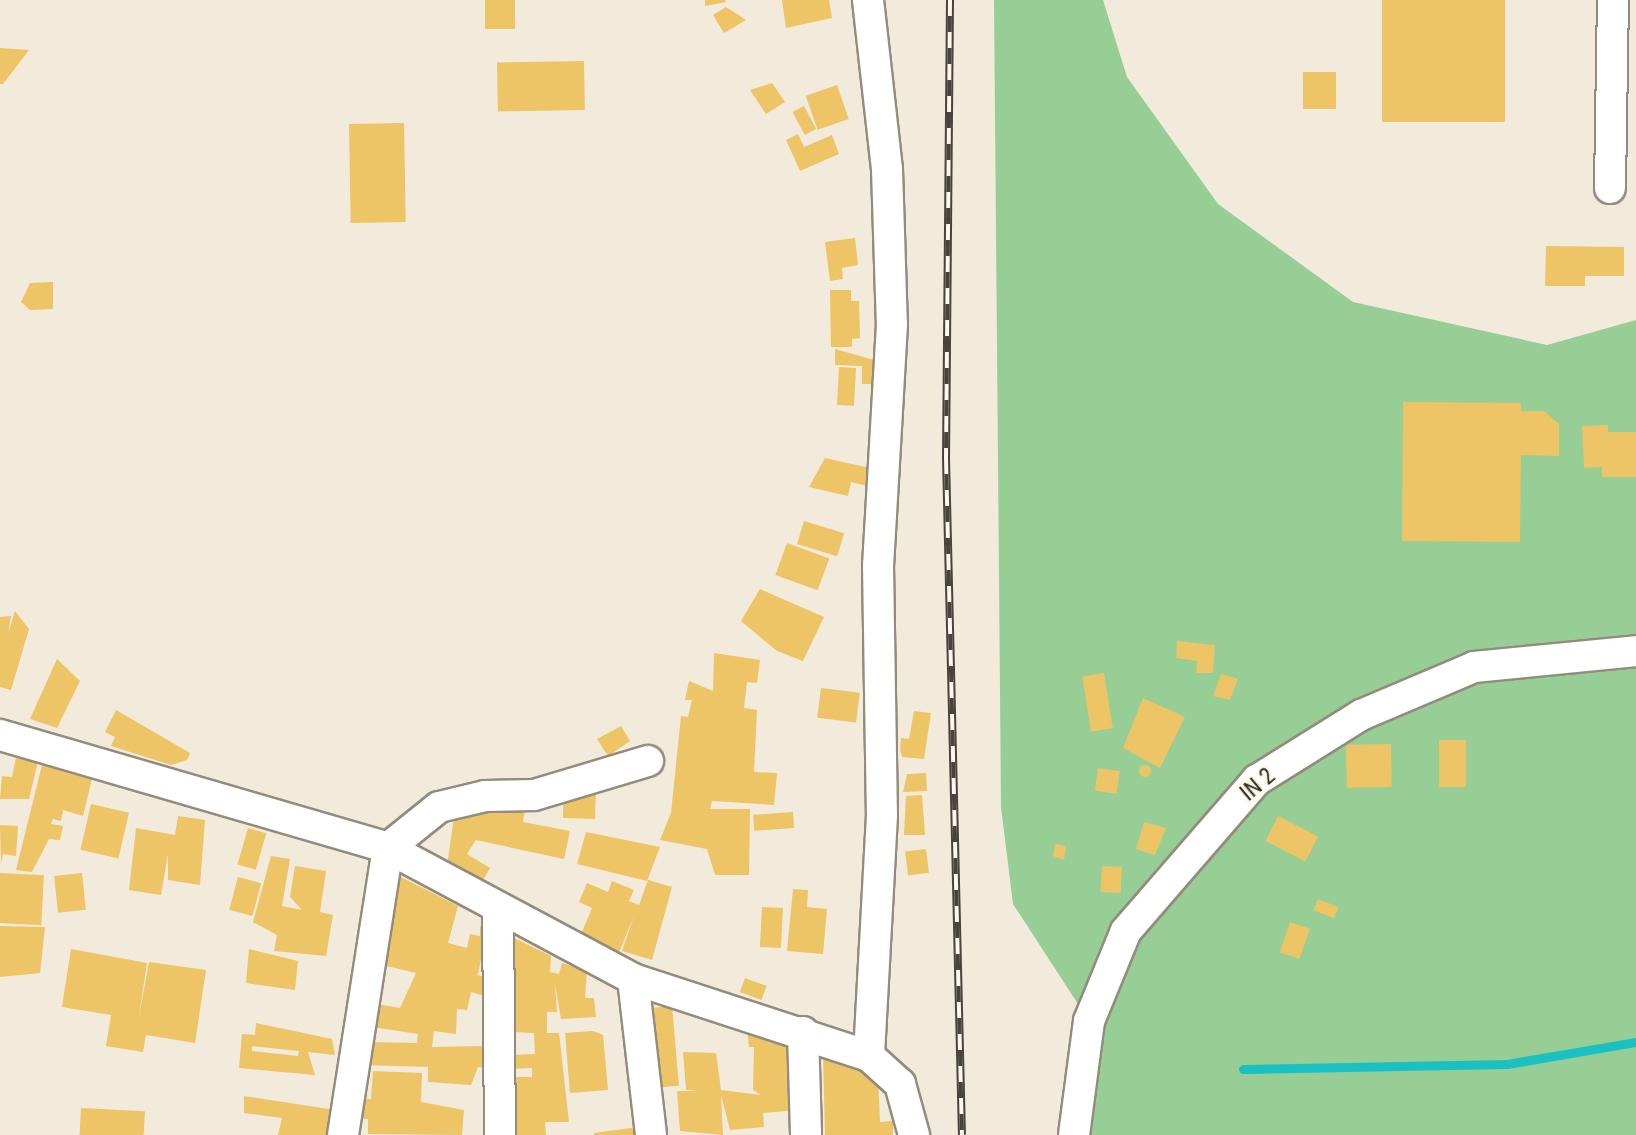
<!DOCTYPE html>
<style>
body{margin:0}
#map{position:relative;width:1636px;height:1135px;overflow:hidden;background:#f2eada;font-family:"Roboto Condensed",sans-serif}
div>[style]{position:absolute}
.green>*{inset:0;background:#96ce95}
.stream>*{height:9px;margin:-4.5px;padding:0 4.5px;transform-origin:4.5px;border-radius:4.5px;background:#1bc1c2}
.building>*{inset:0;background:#edc466;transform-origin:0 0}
.round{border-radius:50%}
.roads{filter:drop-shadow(2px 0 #938c7d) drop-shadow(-2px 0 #938c7d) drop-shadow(0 2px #938c7d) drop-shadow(0 -2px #938c7d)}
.minor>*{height:30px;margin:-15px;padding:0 15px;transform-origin:15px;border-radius:15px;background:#fff}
.rail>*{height:8px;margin-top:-4px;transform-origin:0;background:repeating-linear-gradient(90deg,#fef8ea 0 16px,#48443d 0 32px);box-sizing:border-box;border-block:2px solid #48443d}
span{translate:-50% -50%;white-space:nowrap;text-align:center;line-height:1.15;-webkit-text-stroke:5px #fef8ea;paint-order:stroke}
.street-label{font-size:23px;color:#2b2822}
</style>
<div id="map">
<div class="green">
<i style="clip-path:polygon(994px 0,1103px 0,1127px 77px,1218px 204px,1353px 302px,1547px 345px,1636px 320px,1636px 1135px,1074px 1135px,1089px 1021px,1013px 904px,1001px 807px)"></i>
</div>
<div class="stream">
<i style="left:1243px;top:1069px;width:264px;rotate:-1.1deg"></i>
<i style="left:1507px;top:1064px;width:131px;rotate:-9.7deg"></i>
</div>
<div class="building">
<i style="left:485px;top:0;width:30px;height:29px"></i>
<i style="clip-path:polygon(705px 0,725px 0,726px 2px,705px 6px)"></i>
<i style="clip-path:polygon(782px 0,829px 0,832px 18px,786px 28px)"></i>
<i style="left:1382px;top:0;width:123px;height:122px"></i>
<i style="clip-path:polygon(726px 7px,746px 20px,724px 33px,713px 15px)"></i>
<i style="clip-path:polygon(0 48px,29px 50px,3px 84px,0 84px)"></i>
<i style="left:584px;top:61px;width:49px;height:87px;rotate:89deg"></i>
<i style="left:1303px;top:72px;width:33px;height:37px"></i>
<i style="clip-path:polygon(772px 83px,785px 102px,766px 114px,750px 90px)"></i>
<i style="left:837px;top:85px;width:36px;height:33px;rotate:71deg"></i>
<i style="left:804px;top:106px;width:26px;height:13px;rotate:62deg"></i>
<i style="left:404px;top:123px;width:99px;height:55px;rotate:89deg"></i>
<i style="clip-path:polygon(798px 134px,804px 147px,832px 135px,839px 154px,800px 171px,786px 140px)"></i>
<i style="clip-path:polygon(855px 238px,858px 265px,842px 268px,843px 279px,830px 281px,825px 242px)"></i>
<i style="clip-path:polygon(1546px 246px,1624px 247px,1624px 276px,1585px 276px,1585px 286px,1545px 286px)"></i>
<i style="clip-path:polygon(53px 282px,53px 309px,30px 310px,21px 302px,30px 283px)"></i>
<i style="clip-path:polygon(830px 290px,851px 290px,851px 301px,859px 301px,860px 338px,852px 339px,852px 347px,831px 347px)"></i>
<i style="clip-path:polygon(835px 349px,878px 361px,875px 384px,862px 384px,862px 366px,835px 365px)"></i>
<i style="left:839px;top:367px;width:17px;height:38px;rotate:3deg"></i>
<i style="clip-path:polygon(1403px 402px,1521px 403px,1521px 411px,1544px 411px,1559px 424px,1559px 456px,1521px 455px,1520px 542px,1402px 541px)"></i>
<i style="clip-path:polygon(1608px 425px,1608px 432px,1636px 432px,1636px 477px,1602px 477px,1602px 467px,1584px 468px,1582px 426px)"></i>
<i style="clip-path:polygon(825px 458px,870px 468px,868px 486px,851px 482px,848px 496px,809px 487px)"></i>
<i style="left:804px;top:521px;width:42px;height:24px;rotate:17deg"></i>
<i style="left:787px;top:543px;width:45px;height:34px;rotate:20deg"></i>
<i style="clip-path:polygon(760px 589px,824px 617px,803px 661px,777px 651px,741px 621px)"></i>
<i style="clip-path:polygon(15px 611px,29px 629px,11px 690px,0 687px,0 617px,11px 616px,8px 634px)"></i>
<i style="clip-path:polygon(1177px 641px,1215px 645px,1213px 673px,1196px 673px,1197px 661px,1176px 658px)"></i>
<i style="clip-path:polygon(714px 653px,760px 660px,757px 683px,747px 682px,744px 708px,757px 710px,754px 772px,777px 773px,774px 805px,712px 801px,710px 809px,750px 809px,749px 875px,715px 875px,707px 849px,660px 840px,671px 813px,681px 716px,688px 717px,692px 700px,685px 700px,689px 681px,713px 691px)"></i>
<i style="clip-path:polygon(57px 659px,80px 681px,57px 728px,30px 719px)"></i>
<i style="left:1104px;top:673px;width:56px;height:22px;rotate:81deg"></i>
<i style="clip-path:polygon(1221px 674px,1238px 679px,1230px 700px,1213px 696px)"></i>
<i style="left:821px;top:688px;width:39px;height:30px;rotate:7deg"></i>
<i style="clip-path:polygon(1143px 698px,1185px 717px,1160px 768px,1123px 748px)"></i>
<i style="clip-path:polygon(116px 710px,190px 753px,187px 760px,171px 765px,111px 746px,115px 737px,105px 732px)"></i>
<i style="clip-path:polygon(914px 711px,931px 713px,924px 759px,902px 757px,900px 749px,901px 738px,909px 739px)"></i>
<i style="clip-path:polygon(621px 726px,630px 741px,608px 756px,597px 739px)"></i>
<i style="left:1439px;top:740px;width:27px;height:47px"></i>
<i style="left:1391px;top:744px;width:43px;height:45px;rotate:89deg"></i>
<i style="clip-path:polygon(16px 758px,38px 762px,29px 799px,0 799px,2px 776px,12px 777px)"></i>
<i style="clip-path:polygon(42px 765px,92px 779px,83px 816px,63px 810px,61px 821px,53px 819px,51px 824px,63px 826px,60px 840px,49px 839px,32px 872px,16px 870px)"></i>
<i class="round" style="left:1139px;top:765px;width:12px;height:12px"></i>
<i style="left:1098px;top:768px;width:22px;height:23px;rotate:8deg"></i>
<i style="clip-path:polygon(926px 773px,927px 791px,903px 792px,907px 774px)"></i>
<i style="left:564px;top:788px;width:32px;height:30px;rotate:2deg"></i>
<i style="clip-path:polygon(922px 795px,925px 835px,904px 835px,906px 796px)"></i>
<i style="clip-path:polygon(457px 796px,525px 810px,523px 822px,570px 831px,564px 859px,476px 840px,467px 854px,490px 868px,480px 885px,447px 866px)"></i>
<i style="left:91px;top:804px;width:39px;height:47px;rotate:13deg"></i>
<i style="left:793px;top:812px;width:16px;height:40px;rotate:86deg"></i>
<i style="clip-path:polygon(178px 816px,205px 820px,200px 885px,168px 880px,168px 854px,161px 895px,129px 890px,136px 828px,175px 835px)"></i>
<i style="left:1278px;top:816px;width:45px;height:28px;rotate:27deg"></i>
<i style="clip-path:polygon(1144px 822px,1166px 828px,1155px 855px,1136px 849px)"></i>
<i style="clip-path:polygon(0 825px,18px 826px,16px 856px,3px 854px,1px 863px)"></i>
<i style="left:248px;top:828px;width:19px;height:38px;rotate:16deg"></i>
<i style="clip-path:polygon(586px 832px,660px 847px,647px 881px,577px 864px)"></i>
<i style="clip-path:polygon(1055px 844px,1066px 846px,1064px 860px,1053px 856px)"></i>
<i style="left:926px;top:849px;width:24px;height:21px;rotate:83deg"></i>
<i style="clip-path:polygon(271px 856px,290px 859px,282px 906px,302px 910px,290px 897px,295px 866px,326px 871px,320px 912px,333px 915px,326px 956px,274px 951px,277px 935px,253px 922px)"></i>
<i style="left:1102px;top:866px;width:20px;height:26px;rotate:3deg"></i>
<i style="left:0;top:873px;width:44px;height:50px;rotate:3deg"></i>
<i style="left:82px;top:873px;width:37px;height:28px;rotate:84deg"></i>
<i style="clip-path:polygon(397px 875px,458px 906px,448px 943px,467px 948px,470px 934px,480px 936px,480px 926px,487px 926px,478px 975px,485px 977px,485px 996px,471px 992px,467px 1010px,457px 1009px,456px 1034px,434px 1031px,432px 1047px,485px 1046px,486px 1067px,478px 1067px,471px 1085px,428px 1082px,428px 1067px,361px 1065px,364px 1042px,417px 1043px,418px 1034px,366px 1026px,371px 1003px,400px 1008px,416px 973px,378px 964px)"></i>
<i style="left:238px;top:877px;width:24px;height:34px;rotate:15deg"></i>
<i style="clip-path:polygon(648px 880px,672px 887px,652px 960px,622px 951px,634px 916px,616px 960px,577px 944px,592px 908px,579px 902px,587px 883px,608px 892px,612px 881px,634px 890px,629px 901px,639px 905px)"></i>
<i style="clip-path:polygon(793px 889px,808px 890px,807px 907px,827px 909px,823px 954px,787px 951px)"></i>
<i style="left:1318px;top:899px;width:22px;height:12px;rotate:22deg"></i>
<i style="left:762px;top:907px;width:21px;height:40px;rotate:3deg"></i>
<i style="left:1290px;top:922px;width:21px;height:32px;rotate:19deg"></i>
<i style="clip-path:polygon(0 926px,45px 927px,40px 973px,0 977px)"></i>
<i style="clip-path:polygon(514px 938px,551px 956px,550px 972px,559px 974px,562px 963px,587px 971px,585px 998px,594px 998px,596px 1017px,561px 1019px,555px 984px,557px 1012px,547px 1012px,547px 1033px,559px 1033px,569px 1122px,545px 1122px,546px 1135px,512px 1135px,509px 1077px,532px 1077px,532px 1068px,510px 1069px,510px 1055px,535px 1054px,534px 1033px,512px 1032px,514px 988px,507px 987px)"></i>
<i style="clip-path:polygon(71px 949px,147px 963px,138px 1022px,149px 962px,206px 970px,195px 1043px,146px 1035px,143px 1052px,106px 1046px,111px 1015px,62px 1007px)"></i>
<i style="clip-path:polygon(249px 949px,298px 961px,295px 990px,246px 983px)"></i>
<i style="left:745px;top:978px;width:23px;height:15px;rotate:20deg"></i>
<i style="left:672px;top:1006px;width:80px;height:25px;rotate:85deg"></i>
<i style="clip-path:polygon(evenodd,256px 1023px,332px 1039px,335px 1055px,308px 1052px,315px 1075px,239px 1068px,242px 1034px,255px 1035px,256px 1023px,252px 1046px,299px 1051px,298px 1056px,252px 1051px,252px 1046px)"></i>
<i style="clip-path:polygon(747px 1027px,781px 1038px,779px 1045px,794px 1044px,796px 1110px,763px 1113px,764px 1127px,730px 1130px,721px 1095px,723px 1135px,680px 1131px,677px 1091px,700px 1091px,686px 1090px,683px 1052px,716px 1053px,721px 1090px,761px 1095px,753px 1090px,754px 1047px,749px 1047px)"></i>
<i style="clip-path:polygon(593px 1031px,603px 1035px,608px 1090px,570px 1093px,565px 1033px)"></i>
<i style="clip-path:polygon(823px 1052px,862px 1063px,878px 1078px,880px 1122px,893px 1121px,893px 1135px,825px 1135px)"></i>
<i style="clip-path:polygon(373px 1071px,422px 1073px,421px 1102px,464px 1110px,462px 1135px,368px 1134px,368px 1119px,355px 1118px,357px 1098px,371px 1099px)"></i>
<i style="clip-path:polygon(244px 1096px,335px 1110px,332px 1135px,278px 1135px,282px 1118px,244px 1113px)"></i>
<i style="left:81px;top:1108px;width:64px;height:27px;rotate:3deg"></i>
<i style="clip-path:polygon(638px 1127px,639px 1135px,594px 1135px,594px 1133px)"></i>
</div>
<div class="roads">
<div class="minor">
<i style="left:868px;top:0;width:170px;rotate:83.6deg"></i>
<i style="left:887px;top:169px;width:155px;rotate:88.2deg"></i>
<i style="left:892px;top:324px;width:241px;rotate:93.3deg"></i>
<i style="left:878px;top:565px;width:250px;rotate:89.1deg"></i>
<i style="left:882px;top:815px;width:241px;rotate:93.1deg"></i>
<i style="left:1610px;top:188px;width:188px;rotate:-89.1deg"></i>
<i style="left:0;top:735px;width:404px;rotate:16.2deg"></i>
<i style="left:388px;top:848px;width:278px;rotate:28.1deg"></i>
<i style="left:633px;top:979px;width:248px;rotate:18.1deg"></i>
<i style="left:869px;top:1056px;width:42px;rotate:42.1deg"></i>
<i style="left:900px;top:1084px;width:53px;rotate:74.6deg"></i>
<i style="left:498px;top:911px;width:224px;rotate:89.5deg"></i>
<i style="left:633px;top:979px;width:157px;rotate:83.4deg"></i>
<i style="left:803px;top:1032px;width:103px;rotate:88.3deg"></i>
<i style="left:343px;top:1135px;width:291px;rotate:-81.1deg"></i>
<i style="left:388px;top:848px;width:65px;rotate:-38.8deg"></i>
<i style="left:439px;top:807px;width:47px;rotate:-13.4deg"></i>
<i style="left:485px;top:796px;width:49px;rotate:-1.2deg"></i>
<i style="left:534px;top:795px;width:119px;rotate:-16.6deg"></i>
<i style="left:1074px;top:1135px;width:115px;rotate:-82.5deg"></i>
<i style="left:1089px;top:1021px;width:97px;rotate:-67.7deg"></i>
<i style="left:1126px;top:931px;width:200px;rotate:-49.1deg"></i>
<i style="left:1257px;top:780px;width:123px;rotate:-32deg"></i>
<i style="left:1361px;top:715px;width:123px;rotate:-23deg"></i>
<i style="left:1474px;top:667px;width:163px;rotate:-5.6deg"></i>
</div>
</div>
<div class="rail">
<i style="left:950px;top:0;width:458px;rotate:90.5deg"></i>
<i style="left:946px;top:458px;width:677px;rotate:88.65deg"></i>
</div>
<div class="street-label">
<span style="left:1258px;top:785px;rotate:-40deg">IN 2</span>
</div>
</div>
